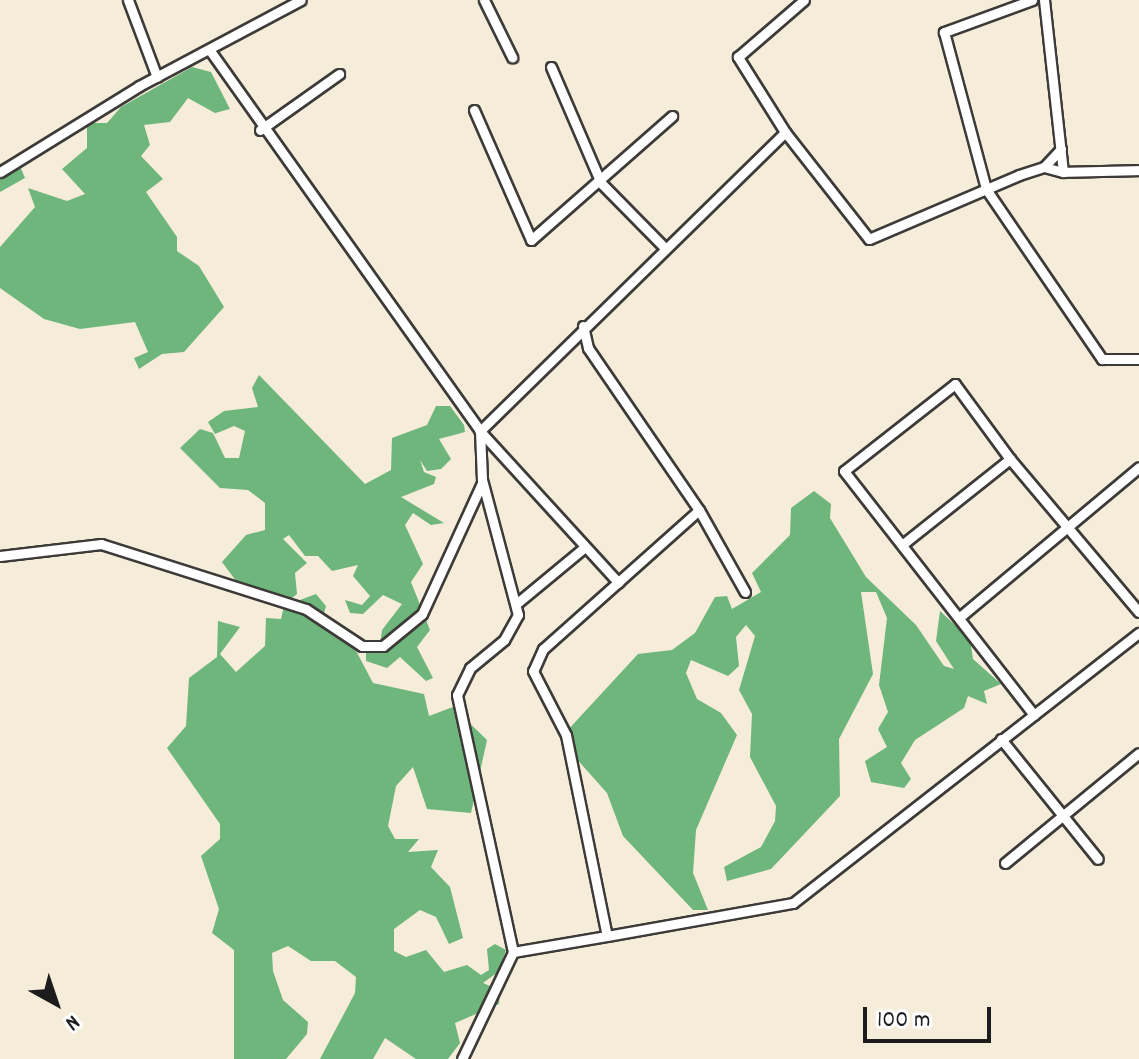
<!DOCTYPE html>
<style>
body{margin:0}
#map{position:relative;width:1139px;height:1059px;overflow:hidden;background:#f6ecda;font-family:Dekko,sans-serif}
div>[style]{position:absolute}
.forest>*{inset:0;background:#6eb67b}
.roads{filter:drop-shadow(2px 0 #3d3b38) drop-shadow(-2px 0 #3d3b38) drop-shadow(0 2px #3d3b38) drop-shadow(0 -2px #3d3b38)}
.minor>*{height:9px;margin:-4.5px;padding:0 4.5px;transform-origin:4.5px;border-radius:4.5px;background:#fff}
span{translate:-50% -50%;white-space:nowrap;text-align:center;line-height:1.15;-webkit-text-stroke:7px #fff;paint-order:stroke}
.north{position:absolute;left:16px;top:963px;width:80px;height:80px;-webkit-text-stroke:6px #fff;paint-order:stroke;rotate:140deg;font-size:22px;font-weight:700;line-height:32px;text-align:center;color:#1c1c1c}
.north::after{content:'';display:block;margin:auto;width:28px;height:36px;background:#1c1c1c;clip-path:polygon(50% 0,100% 100%,50% 72%,0 100%)}
.scale{position:absolute;left:863px;top:1007px;width:128px;height:36px;box-sizing:border-box;border:4px solid #1c1c1c;border-top:0;padding-left:10px;font-size:24px;line-height:28px;white-space:nowrap;color:#1c1c1c;-webkit-text-stroke:6px #fff;paint-order:stroke}
</style>
<div id="map">
<div class="forest">
<i style="clip-path:polygon(192px 67px,211px 72px,230px 109px,215px 113px,188px 98px,170px 122px,144px 125px,150px 145px,141px 156px,163px 179px,146px 192px,177px 237px,177px 251px,199px 266px,224px 307px,184px 352px,162px 354px,139px 369px,134px 358px,148px 352px,135px 322px,80px 329px,44px 319px,0 288px,0 247px,35px 207px,28px 188px,67px 201px,85px 194px,62px 169px,87px 148px,87px 123px,107px 123px,121px 107px)"></i>
<i style="clip-path:polygon(17px 159px,25px 178px,0 192px,0 164px)"></i>
<i style="clip-path:polygon(259px 375px,365px 484px,391px 470px,392px 438px,427px 425px,436px 406px,450px 406px,464px 425px,465px 432px,439px 439px,451px 459px,441px 469px,427px 471px,420px 460px,424px 472px,436px 477px,434px 484px,401px 497px,444px 523px,431px 525px,413px 513px,405px 525px,423px 564px,411px 582px,430px 630px,417px 647px,433px 678px,426px 681px,400px 657px,387px 668px,366px 661px,366px 653px,379px 651px,382px 630px,402px 604px,383px 595px,363px 614px,350px 613px,345px 600px,362px 605px,370px 596px,353px 576px,358px 565px,332px 571px,318px 556px,305px 556px,289px 535px,283px 539px,307px 563px,295px 573px,297px 594px,287px 602px,239px 585px,222px 562px,246px 535px,265px 530px,265px 503px,248px 490px,220px 488px,180px 448px,200px 429px,213px 433px,225px 458px,239px 458px,245px 431px,234px 426px,215px 434px,208px 422px,224px 411px,258px 407px,252px 388px)"></i>
<i style="clip-path:polygon(814px 491px,831px 504px,830px 518px,866px 577px,916px 625px,944px 666px,954px 669px,936px 641px,940px 611px,970px 639px,973px 659px,1001px 684px,984px 691px,987px 704px,968px 696px,964px 708px,915px 740px,901px 763px,911px 779px,904px 788px,871px 782px,865px 761px,887px 747px,878px 729px,888px 712px,879px 685px,887px 618px,876px 592px,861px 592px,873px 674px,839px 739px,840px 796px,771px 869px,727px 881px,724px 867px,761px 847px,775px 821px,776px 806px,750px 757px,752px 714px,739px 690px,755px 636px,746px 625px,736px 637px,739px 666px,728px 676px,691px 660px,686px 673px,697px 699px,721px 713px,737px 735px,696px 830px,693px 873px,708px 910px,693px 910px,623px 836px,607px 793px,566px 747px,566px 732px,638px 654px,672px 650px,695px 633px,715px 597px,727px 596px,732px 609px,761px 592px,752px 573px,790px 535px,791px 508px)"></i>
<i style="clip-path:polygon(316px 594px,326px 606px,323px 617px,354px 647px,373px 683px,424px 694px,429px 716px,453px 707px,487px 740px,471px 813px,427px 809px,413px 767px,396px 786px,388px 826px,395px 839px,419px 839px,408px 852px,438px 850px,431px 867px,450px 887px,463px 938px,449px 944px,436px 917px,420px 910px,394px 929px,394px 951px,406px 957px,426px 950px,444px 972px,467px 965px,481px 975px,489px 970px,487px 949px,495px 944px,506px 950px,498px 972px,483px 983px,500px 990px,499px 1004px,455px 1023px,460px 1043px,448px 1059px,416px 1059px,385px 1038px,373px 1059px,320px 1059px,355px 993px,356px 977px,335px 961px,311px 961px,288px 946px,272px 953px,273px 971px,283px 1000px,308px 1022px,307px 1034px,286px 1059px,234px 1059px,234px 950px,212px 933px,219px 909px,201px 856px,220px 839px,220px 824px,167px 748px,186px 726px,189px 678px,217px 657px,218px 621px,240px 627px,220px 654px,236px 672px,265px 646px,266px 618px,281px 619px,284px 606px)"></i>
</div>
<div class="roads">
<div class="minor">
<i style="left:128px;top:0;width:82px;rotate:69.4deg"></i>
<i style="left:484px;top:0;width:64px;rotate:63.8deg"></i>
<i style="left:1032px;top:0;width:94px;rotate:160deg"></i>
<i style="left:944px;top:32px;width:163px;rotate:75deg"></i>
<i style="left:986px;top:189px;width:206px;rotate:55.7deg"></i>
<i style="left:1102px;top:359px;width:37px"></i>
<i style="left:211px;top:52px;width:465px;rotate:54.6deg"></i>
<i style="left:480px;top:431px;width:205px;rotate:47.6deg"></i>
<i style="left:551px;top:67px;width:126px;rotate:66.7deg"></i>
<i style="left:601px;top:183px;width:90px;rotate:45.5deg"></i>
<i style="left:474px;top:110px;width:142px;rotate:66.3deg"></i>
<i style="left:531px;top:240px;width:188px;rotate:-41.3deg"></i>
<i style="left:260px;top:130px;width:97px;rotate:-35.3deg"></i>
<i style="left:785px;top:132px;width:136px;rotate:51.9deg"></i>
<i style="left:869px;top:239px;width:163px;rotate:-23.1deg"></i>
<i style="left:1019px;top:175px;width:26px;rotate:-18deg"></i>
<i style="left:1044px;top:167px;width:20px;rotate:15deg"></i>
<i style="left:1063px;top:172px;width:173px;rotate:-96.3deg"></i>
<i style="left:1044px;top:167px;width:25px;rotate:-47deg"></i>
<i style="left:0;top:172px;width:163px;rotate:-31.7deg"></i>
<i style="left:139px;top:86px;width:183px;rotate:-28deg"></i>
<i style="left:1063px;top:172px;width:76px;rotate:-1.5deg"></i>
<i style="left:583px;top:326px;width:23px;rotate:77deg"></i>
<i style="left:588px;top:348px;width:196px;rotate:55.6deg"></i>
<i style="left:699px;top:510px;width:94px;rotate:60.7deg"></i>
<i style="left:1010px;top:459px;width:200px;rotate:49.9deg"></i>
<i style="left:699px;top:510px;width:209px;rotate:138.3deg"></i>
<i style="left:543px;top:649px;width:24px;rotate:114deg"></i>
<i style="left:533px;top:671px;width:72px;rotate:62.7deg"></i>
<i style="left:566px;top:735px;width:205px;rotate:78.5deg"></i>
<i style="left:607px;top:936px;width:189px;rotate:-10.1deg"></i>
<i style="left:793px;top:903px;width:439px;rotate:-38deg"></i>
<i style="left:903px;top:544px;width:137px;rotate:-38.5deg"></i>
<i style="left:1010px;top:459px;width:93px;rotate:-126.3deg"></i>
<i style="left:955px;top:384px;width:141px;rotate:141.9deg"></i>
<i style="left:844px;top:471px;width:309px;rotate:52.1deg"></i>
<i style="left:0;top:556px;width:102px;rotate:-6.8deg"></i>
<i style="left:101px;top:544px;width:215px;rotate:17.6deg"></i>
<i style="left:306px;top:609px;width:67px;rotate:33.5deg"></i>
<i style="left:362px;top:646px;width:21px"></i>
<i style="left:383px;top:646px;width:50px;rotate:-39.4deg"></i>
<i style="left:422px;top:614px;width:144px;rotate:-65.4deg"></i>
<i style="left:516px;top:604px;width:89px;rotate:-39.6deg"></i>
<i style="left:961px;top:616px;width:232px;rotate:-39.9deg"></i>
<i style="left:1001px;top:739px;width:154px;rotate:51.1deg"></i>
<i style="left:1005px;top:863px;width:173px;rotate:-39.4deg"></i>
<i style="left:513px;top:952px;width:95px;rotate:-9.7deg"></i>
<i style="left:462px;top:1059px;width:119px;rotate:-64.5deg"></i>
<i style="left:513px;top:952px;width:263px;rotate:-102.3deg"></i>
<i style="left:457px;top:695px;width:30px;rotate:-64deg"></i>
<i style="left:470px;top:668px;width:44px;rotate:-39.5deg"></i>
<i style="left:504px;top:640px;width:29px;rotate:-61deg"></i>
<i style="left:518px;top:615px;width:140px;rotate:-104.9deg"></i>
<i style="left:482px;top:480px;width:49px;rotate:-92.3deg"></i>
<i style="left:480px;top:431px;width:427px;rotate:-44.4deg"></i>
<i style="left:785px;top:132px;width:89px;rotate:-122.1deg"></i>
<i style="left:738px;top:57px;width:87px;rotate:-40.8deg"></i>
</div>
</div>
<div class="north">N</div>
<div class="scale">100 m</div>
</div>
